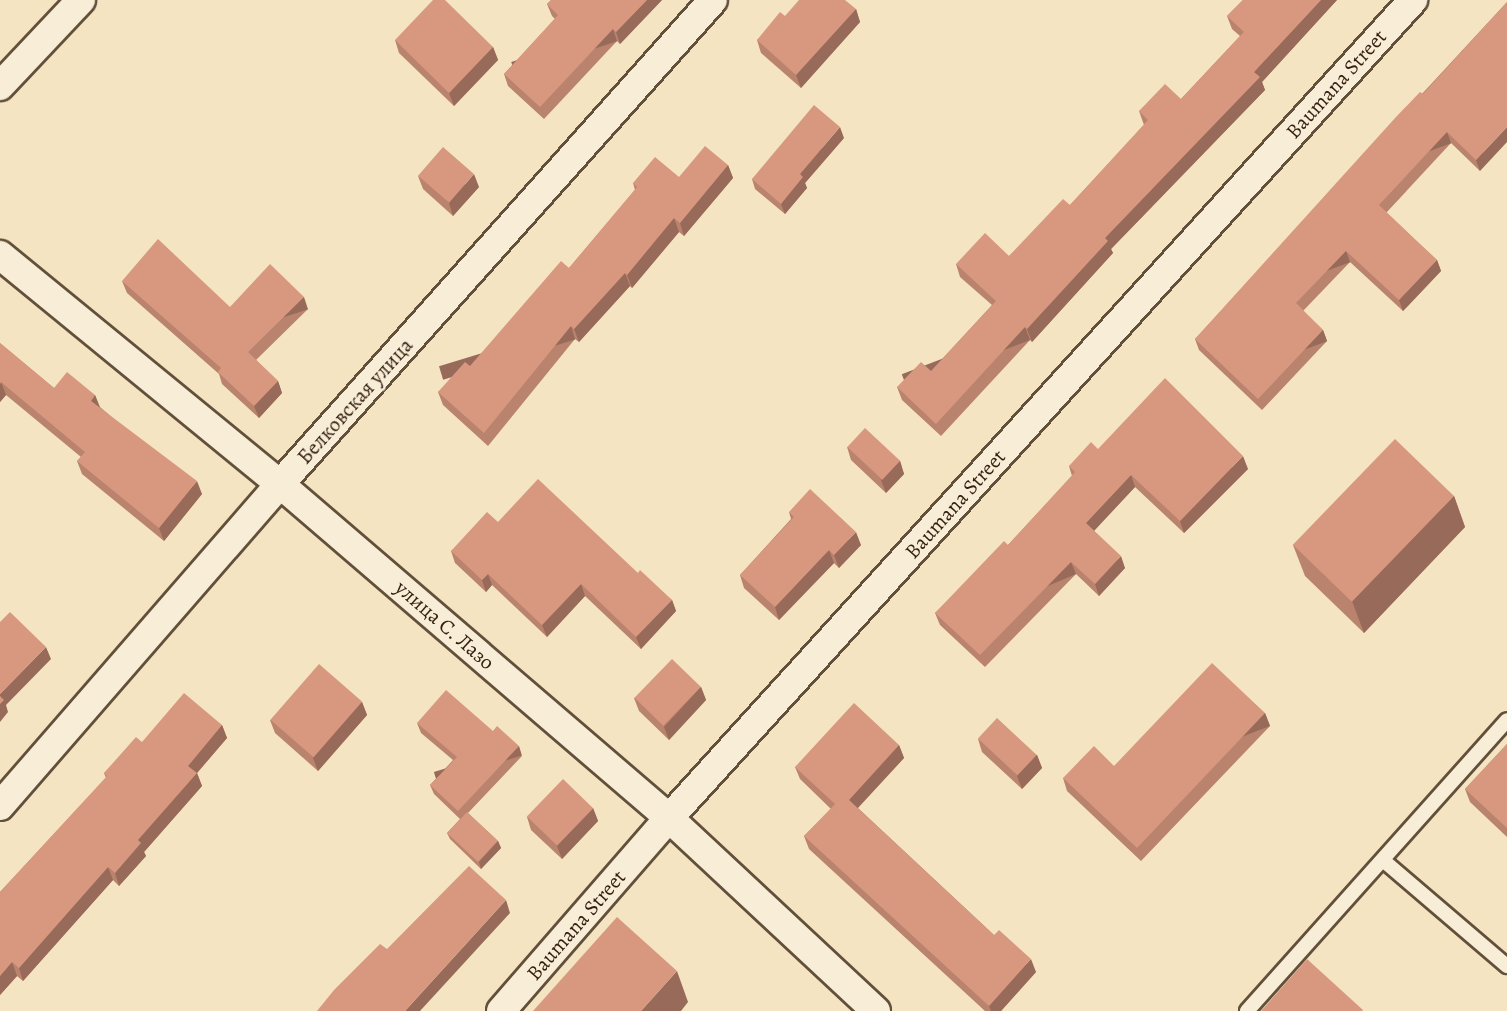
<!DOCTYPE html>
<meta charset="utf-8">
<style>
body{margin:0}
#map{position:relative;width:1507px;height:1011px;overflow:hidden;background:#f4e4c2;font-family:Alegreya,serif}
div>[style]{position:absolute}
.roads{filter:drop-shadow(2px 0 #63503b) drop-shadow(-2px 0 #63503b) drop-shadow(0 2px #63503b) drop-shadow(0 -2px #63503b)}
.service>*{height:14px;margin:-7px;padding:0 7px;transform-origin:7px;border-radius:7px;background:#f8edd7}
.minor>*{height:28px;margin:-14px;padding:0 14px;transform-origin:14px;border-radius:14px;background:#f8edd7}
.wall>*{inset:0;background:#ba836d}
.shaded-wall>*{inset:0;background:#976a59;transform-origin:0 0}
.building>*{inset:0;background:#d8987f;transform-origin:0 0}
span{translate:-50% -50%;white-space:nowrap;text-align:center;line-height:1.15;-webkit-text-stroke:5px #f8edd7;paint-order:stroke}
.street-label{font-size:21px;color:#331f0e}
</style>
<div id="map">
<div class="roads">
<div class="service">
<i style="left:1384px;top:861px;width:162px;rotate:40.5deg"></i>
<i style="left:1247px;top:1011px;width:390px;rotate:-48.2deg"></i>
</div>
<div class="minor">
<i style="left:0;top:86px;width:118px;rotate:-46.7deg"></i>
<i style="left:0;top:255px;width:362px;rotate:39.3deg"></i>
<i style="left:280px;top:484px;width:513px;rotate:40.65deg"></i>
<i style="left:669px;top:818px;width:283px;rotate:43deg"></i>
<i style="left:0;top:806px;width:427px;rotate:-49deg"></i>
<i style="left:280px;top:484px;width:649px;rotate:-48.18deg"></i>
<i style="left:501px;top:1011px;width:256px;rotate:-49deg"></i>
<i style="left:669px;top:818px;width:1106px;rotate:-47.71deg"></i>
</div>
</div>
<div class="wall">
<i style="clip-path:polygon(551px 0,662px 0,620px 44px,617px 41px,544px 119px,508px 86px,504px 74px,555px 19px,552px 16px,547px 4px)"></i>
<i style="clip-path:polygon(1243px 0,1337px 0,1262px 82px,1265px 90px,1111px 249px,1113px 253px,1032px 342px,1030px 340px,941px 436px,902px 400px,897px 387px,931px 371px,992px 305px,960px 277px,956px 264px,1009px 256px,1070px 205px,1144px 125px,1139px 111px,1181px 99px,1240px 36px,1232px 29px,1227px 16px)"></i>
<i style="clip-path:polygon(1507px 2px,1480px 171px,1451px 143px,1386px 213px,1437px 260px,1441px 271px,1403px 311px,1350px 262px,1303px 311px,1323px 330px,1327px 341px,1262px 410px,1199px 350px,1195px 339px)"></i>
<i style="clip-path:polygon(856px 9px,860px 22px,801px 88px,761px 53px,757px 40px,785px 16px)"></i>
<i style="clip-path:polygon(395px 40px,493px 47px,498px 60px,454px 106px,399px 53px)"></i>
<i style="clip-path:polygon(844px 138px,805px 183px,807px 188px,785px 214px,755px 189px,752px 179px)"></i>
<i style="clip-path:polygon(728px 165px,733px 178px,684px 236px,679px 232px,632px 288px,630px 286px,579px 342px,575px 339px,488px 446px,443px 405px,438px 392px,470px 366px,569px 268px,635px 190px,633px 183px,679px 177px)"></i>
<i style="clip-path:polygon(418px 176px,479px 187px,453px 216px,423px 189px)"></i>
<i style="clip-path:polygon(122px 281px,230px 307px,308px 309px,256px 360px,278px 381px,282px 393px,259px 418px,222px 384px,219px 374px,127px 293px)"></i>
<i style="clip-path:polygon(0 343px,54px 388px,95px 395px,100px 407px,202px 494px,164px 541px,82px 474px,77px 461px,81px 457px,6px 395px,0 402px)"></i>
<i style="clip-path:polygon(847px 447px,900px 461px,904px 474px,886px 493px,851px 460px)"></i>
<i style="clip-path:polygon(1098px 449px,1248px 469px,1184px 533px,1135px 487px,1094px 531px,1125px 568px,1099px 596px,1076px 574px,985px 667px,940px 625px,935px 613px,1008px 545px,1072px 476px,1069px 466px)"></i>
<i style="clip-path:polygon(1454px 496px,1465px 527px,1364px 633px,1305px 576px,1293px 545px)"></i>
<i style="clip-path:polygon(789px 512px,861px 545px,839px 568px,834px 563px,779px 620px,744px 588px,740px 575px,791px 519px)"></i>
<i style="clip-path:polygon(498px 522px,638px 573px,672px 600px,676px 611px,641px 649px,585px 596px,547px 637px,492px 585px,486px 592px,455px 563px,451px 551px)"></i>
<i style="clip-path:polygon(701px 687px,706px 700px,669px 740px,639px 711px,634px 698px)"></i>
<i style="clip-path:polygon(362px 702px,367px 715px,318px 771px,275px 733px,270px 720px)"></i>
<i style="clip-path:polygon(1265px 713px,1270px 726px,1141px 861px,1067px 791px,1063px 778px,1114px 766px)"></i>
<i style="clip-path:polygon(417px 723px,522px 756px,468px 813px,498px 841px,501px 848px,481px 869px,450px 839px,447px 833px,460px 819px,434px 794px,430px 785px,453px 760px,421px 733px)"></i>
<i style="clip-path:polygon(222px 725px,227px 738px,197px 773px,202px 786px,144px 852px,146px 856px,119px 886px,113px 880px,23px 981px,17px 976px,0 995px,0 892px,106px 778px,104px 773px,142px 742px)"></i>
<i style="clip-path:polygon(978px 739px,1037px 755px,1042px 768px,1022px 789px,982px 752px)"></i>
<i style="clip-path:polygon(1507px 744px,1507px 837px,1470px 802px,1465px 789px)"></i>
<i style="clip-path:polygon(899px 745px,904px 758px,858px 808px,994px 935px,1036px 972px,1001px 1011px,985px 1011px,809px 849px,804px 836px,831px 809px,800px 779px,795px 767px)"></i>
<i style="clip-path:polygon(593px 808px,598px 821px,562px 859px,531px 830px,527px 817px)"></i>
</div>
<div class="shaded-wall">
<i style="clip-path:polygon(647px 0,662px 0,620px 44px,616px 32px)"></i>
<i style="clip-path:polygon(1321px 0,1337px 0,1262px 82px,1265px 90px,1111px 249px,1113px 253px,1032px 342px,1027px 329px,1105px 238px,1254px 72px)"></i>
<i style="clip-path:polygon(856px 9px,860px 22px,801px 88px,796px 75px)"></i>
<i style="left:613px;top:29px;width:13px;height:107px;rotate:72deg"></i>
<i style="clip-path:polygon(493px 47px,498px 60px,454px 106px,449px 93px)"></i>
<i style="clip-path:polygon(840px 127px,844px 138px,805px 183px,807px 188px,785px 214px,781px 204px,800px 174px)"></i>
<i style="clip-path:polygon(1507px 127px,1507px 142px,1480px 171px,1476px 160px)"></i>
<i style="left:1447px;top:132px;width:12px;height:100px;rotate:70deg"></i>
<i style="clip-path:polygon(728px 165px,733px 178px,684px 236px,680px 223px)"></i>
<i style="clip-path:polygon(474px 174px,479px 187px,453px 216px,449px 203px)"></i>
<i style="clip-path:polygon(674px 218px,679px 232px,632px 288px,627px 275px)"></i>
<i style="left:1346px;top:251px;width:12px;height:72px;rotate:70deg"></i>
<i style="clip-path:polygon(1437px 260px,1441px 271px,1403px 311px,1399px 300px)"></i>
<i style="clip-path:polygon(625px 273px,630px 286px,579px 342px,574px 329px)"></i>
<i style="left:304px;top:297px;width:13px;height:78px;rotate:72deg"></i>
<i style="left:571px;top:326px;width:14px;height:138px;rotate:73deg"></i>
<i style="left:1025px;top:327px;width:14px;height:132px;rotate:69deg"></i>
<i style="left:1323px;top:330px;width:12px;height:95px;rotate:70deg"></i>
<i style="clip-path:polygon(278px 381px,282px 393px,259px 418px,254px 406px)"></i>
<i style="clip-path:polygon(1px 382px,6px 395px,0 402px,0 384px)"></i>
<i style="clip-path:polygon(95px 395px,100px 408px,91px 401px)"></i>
<i style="clip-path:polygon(1243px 456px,1248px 469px,1184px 533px,1180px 521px)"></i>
<i style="clip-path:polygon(900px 461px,904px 474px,886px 493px,881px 480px)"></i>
<i style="clip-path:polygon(1131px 475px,1135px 487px,1090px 535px,1086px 523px)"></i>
<i style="clip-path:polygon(197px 481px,202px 494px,164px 541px,159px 528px)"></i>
<i style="clip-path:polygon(1454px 496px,1465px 527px,1364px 633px,1352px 601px)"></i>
<i style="clip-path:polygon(856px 532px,861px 545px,839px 568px,834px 555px)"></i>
<i style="clip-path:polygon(829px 550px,834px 563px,779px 620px,775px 607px)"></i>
<i style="clip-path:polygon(1121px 556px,1125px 568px,1099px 596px,1095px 584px)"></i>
<i style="left:1071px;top:562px;width:13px;height:130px;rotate:67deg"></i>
<i style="clip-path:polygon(488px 574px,492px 585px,486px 592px,482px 580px)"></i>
<i style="clip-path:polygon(581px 584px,585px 596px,547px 637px,542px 625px)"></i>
<i style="clip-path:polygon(672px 600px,676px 611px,641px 649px,636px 637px)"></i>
<i style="clip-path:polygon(46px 647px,51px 659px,6px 705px,8px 712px,0 722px,0 694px)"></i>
<i style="clip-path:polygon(701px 687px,706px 700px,669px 740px,664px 727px)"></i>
<i style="clip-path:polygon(362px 702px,367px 715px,318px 771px,313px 758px)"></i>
<i style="left:1265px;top:713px;width:14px;height:186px;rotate:69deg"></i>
<i style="clip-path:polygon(222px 725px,227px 738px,197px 773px,202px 786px,144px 852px,146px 856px,119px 886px,115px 873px,188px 766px)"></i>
<i style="clip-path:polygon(899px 745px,904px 758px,853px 813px,849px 800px)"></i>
<i style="left:519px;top:746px;width:10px;height:89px;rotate:73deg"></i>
<i style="clip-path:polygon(1037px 755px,1042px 768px,1022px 789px,1017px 776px)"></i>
<i style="clip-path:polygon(593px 808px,598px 821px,562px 859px,557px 846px)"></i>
<i style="clip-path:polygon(498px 841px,501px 848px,481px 869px,479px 862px)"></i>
<i style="clip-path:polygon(108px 867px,113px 880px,23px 981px,19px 968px)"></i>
<i style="clip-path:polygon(506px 900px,510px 913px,420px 1011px,405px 1011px)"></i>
<i style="clip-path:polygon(1031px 959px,1036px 972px,1001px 1011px,991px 1011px,989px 1006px)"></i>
<i style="clip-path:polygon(12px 962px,17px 976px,0 995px,0 976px)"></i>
<i style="clip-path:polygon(677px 971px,688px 1002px,681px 1011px,641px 1011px)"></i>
</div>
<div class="building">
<i style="clip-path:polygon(433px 0,445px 0,493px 47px,449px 93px,395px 40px)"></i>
<i style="clip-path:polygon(551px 0,647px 0,616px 32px,613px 29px,540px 107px,504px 74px,558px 15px,547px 4px)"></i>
<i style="clip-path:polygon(799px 0,845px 0,856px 9px,796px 75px,757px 40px,780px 12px,785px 16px)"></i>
<i style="clip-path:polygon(1243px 0,1321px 0,1254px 72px,1260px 77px,1105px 238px,1108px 241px,1027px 329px,1025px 327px,936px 424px,897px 387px,921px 362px,931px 371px,996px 301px,956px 264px,985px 233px,1009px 256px,1063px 199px,1070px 205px,1148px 120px,1139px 111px,1165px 84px,1181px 99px,1244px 32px,1227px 16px)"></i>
<i style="clip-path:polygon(1507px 2px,1507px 127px,1476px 160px,1447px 132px,1379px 205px,1437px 260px,1399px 300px,1346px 251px,1296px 303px,1323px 330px,1258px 399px,1195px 339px,1396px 117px,1420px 92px,1423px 94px)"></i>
<i style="clip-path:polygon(814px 105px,840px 127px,800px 174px,803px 177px,781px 204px,752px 179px)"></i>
<i style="clip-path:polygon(705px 146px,728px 165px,680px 223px,674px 218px,627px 275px,625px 273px,574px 329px,571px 326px,484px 433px,438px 392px,465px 362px,470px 366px,561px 261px,569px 268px,637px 187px,633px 183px,655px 157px,679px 177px)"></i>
<i style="left:443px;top:147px;width:41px;height:38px;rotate:41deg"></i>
<i style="clip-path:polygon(158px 239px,230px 307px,270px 264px,304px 297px,248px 352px,278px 381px,254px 406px,218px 372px,221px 368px,122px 281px)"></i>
<i style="clip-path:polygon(0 343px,54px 388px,67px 372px,95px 395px,91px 401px,197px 481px,159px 528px,77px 461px,85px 452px,1px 382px,0 384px)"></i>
<i style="clip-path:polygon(1165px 378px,1243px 456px,1180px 521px,1131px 475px,1086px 523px,1121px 556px,1095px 584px,1071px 562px,980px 655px,935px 613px,1004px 541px,1008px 545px,1075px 472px,1069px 466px,1091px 442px,1098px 449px)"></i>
<i style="left:865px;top:428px;width:48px;height:26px;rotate:43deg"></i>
<i style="left:1395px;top:439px;width:82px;height:147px;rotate:44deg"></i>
<i style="clip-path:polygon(538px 479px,638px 573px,640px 570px,672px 600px,636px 637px,581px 584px,542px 625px,488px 574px,482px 580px,451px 551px,487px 512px,498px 522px)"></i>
<i style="clip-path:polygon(810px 489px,856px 532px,834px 555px,829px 550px,775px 607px,740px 575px,794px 517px,789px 512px)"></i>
<i style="clip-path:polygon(10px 612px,46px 647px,0 694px,0 622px)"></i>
<i style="left:672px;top:659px;width:40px;height:54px;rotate:44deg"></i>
<i style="clip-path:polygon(1212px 663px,1265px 713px,1137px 848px,1063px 778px,1094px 746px,1114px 766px)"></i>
<i style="left:319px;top:664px;width:57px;height:74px;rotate:41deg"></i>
<i style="clip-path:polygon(446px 690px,493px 731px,497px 726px,519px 746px,458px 811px,430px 785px,457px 757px,417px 723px)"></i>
<i style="clip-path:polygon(184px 693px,222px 725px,188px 766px,197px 773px,138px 840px,141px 843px,115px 873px,108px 867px,19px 968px,12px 962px,0 976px,0 892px,107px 776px,104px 773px,136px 737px,142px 742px)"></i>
<i style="clip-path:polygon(0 696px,4px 700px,0 704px)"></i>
<i style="clip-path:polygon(854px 703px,899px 745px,849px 800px,994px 935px,999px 930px,1031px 959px,989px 1006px,804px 836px,835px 804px,795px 767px)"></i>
<i style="left:997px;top:718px;width:54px;height:28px;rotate:43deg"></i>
<i style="clip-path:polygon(1507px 744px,1507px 828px,1465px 789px)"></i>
<i style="left:563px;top:779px;width:42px;height:52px;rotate:44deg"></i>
<i style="left:467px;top:812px;width:42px;height:29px;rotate:43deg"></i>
<i style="clip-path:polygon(469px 866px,506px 900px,405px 1011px,317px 1011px,334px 990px,380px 944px,387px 949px)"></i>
<i style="clip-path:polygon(617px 917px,677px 971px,641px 1011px,533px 1011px)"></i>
<i style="clip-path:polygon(1307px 959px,1363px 1010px,1362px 1011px,1261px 1011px)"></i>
</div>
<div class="street-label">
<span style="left:1336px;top:84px;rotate:-48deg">Baumana Street</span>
<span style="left:355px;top:401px;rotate:-48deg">Белковская улица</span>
<span style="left:955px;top:504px;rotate:-48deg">Baumana Street</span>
<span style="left:445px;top:625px;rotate:41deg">улица С. Лазо</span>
<span style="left:576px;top:925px;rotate:-49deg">Baumana Street</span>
</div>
</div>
